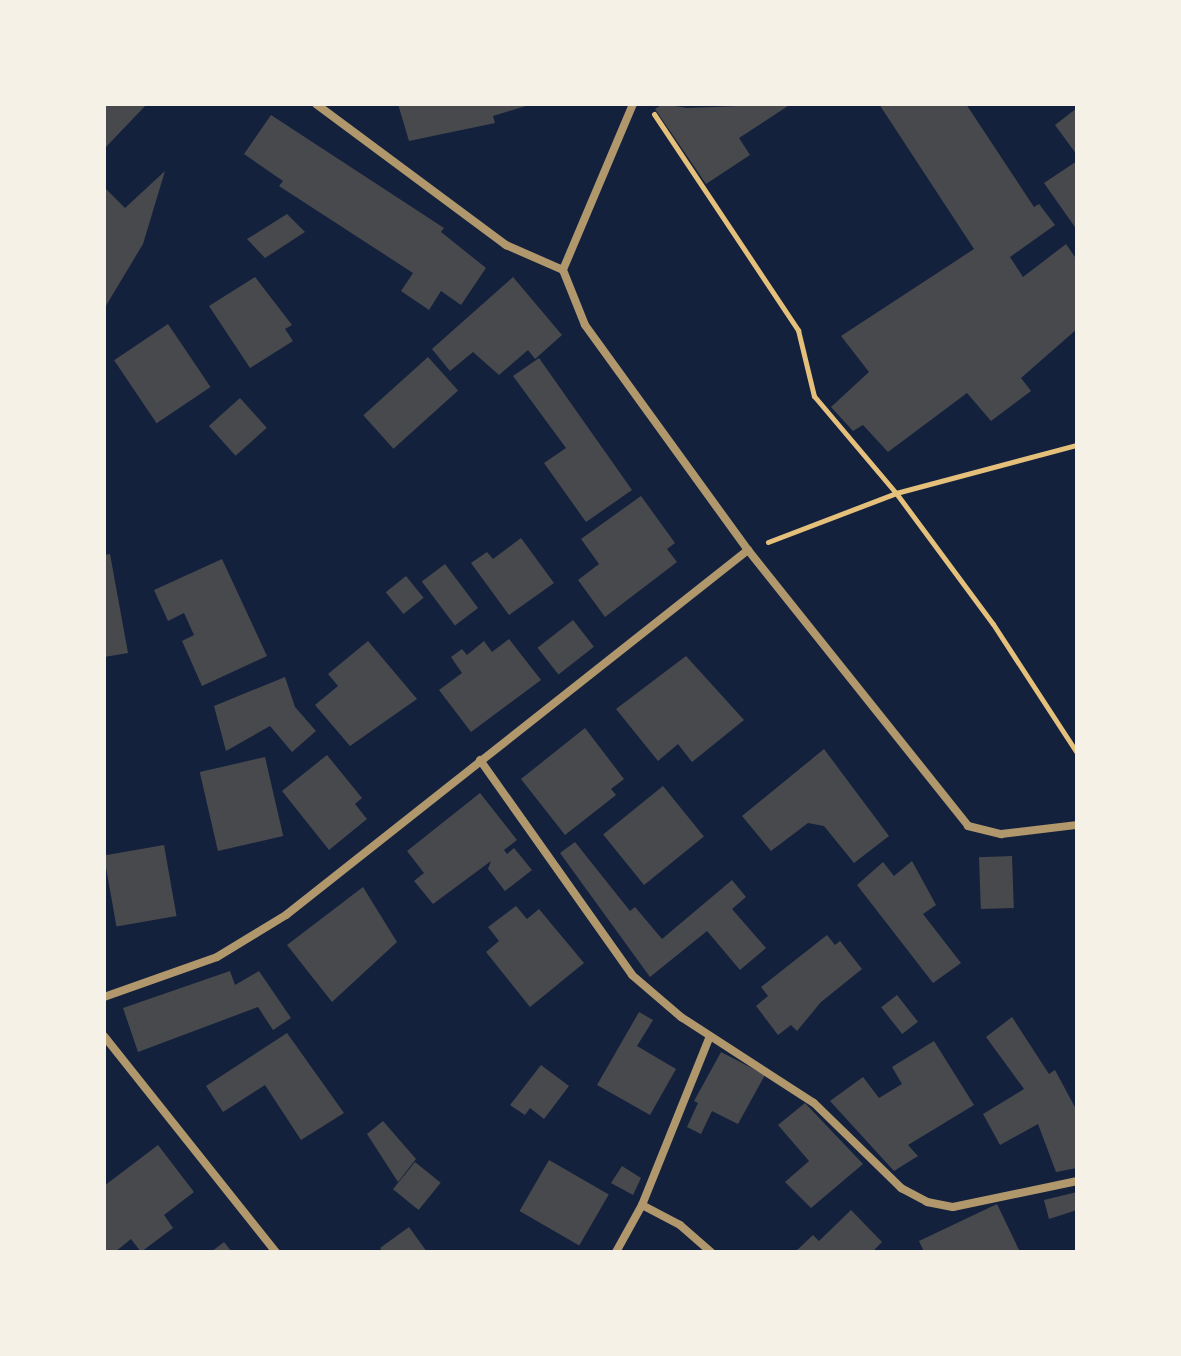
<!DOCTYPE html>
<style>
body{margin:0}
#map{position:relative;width:1181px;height:1356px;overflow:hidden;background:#14213d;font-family:Raleway,sans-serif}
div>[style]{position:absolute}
.building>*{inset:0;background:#48494c;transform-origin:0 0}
.path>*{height:5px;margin:-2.5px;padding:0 2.5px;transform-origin:2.5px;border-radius:2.5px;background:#e5c07b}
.minor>*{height:8px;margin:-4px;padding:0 4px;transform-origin:4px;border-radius:4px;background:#b1986c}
span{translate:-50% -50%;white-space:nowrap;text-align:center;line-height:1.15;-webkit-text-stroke:6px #f6f1e7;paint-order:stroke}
.frame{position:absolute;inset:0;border:106px solid #f6f1e7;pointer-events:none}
</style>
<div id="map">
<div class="building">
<i style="clip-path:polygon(104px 104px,147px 104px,104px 149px)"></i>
<i style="clip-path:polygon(398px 104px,529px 104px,529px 105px,493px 116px,495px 123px,409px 141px)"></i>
<i style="clip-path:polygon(663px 104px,687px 108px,791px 104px,739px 138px,750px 155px,706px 184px,655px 109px)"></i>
<i style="clip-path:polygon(879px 104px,966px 104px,1034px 207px,1039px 204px,1055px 225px,1010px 257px,1023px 277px,1066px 244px,1077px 260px,1077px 329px,1021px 378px,1031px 391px,991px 421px,967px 393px,888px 452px,863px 425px,853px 431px,831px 407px,869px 372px,841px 336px,974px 249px)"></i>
<i style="clip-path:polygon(1077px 108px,1077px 155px,1055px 125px)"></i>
<i style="clip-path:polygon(271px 115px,444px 228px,441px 232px,486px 268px,461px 305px,441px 291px,429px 310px,401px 291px,413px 273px,279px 186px,283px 181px,244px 154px)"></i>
<i style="clip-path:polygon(1077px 161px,1077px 230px,1044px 183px)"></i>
<i style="clip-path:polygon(165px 171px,143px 244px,104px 309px,104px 187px,125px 208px)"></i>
<i style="clip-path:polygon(287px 214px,305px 232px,265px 258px,247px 239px)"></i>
<i style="clip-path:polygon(255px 277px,292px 325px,285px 329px,293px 341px,250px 368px,209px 306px)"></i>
<i style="clip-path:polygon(513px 277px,562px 335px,535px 359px,528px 350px,499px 375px,473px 352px,450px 371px,432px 349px)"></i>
<i style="left:168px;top:324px;width:76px;height:65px;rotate:56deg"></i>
<i style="left:428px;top:357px;width:45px;height:87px;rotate:48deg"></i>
<i style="clip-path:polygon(539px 358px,632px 490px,586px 522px,544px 463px,566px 448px,513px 376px)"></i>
<i style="left:240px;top:398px;width:40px;height:42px;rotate:48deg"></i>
<i style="clip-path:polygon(641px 496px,675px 543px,667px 549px,677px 562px,605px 617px,578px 580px,599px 564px,581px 539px)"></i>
<i style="clip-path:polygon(521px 538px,554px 583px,509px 615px,471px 563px,487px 552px,493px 559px)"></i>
<i style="clip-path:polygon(110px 554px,128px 653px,104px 657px,104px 555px)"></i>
<i style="clip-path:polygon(222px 559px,267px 656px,202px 686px,182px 641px,194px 635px,184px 613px,168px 621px,154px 590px)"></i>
<i style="left:445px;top:564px;width:55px;height:29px;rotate:53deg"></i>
<i style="left:406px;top:576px;width:28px;height:26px;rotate:51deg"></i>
<i style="left:573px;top:620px;width:34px;height:45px;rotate:52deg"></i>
<i style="clip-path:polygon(509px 639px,541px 680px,471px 732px,439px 690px,462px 673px,451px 657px,462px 649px,467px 655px,484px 641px,492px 652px)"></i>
<i style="clip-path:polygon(368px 641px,417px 699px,350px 746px,315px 705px,338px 686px,328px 674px)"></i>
<i style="clip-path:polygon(686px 656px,744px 720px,692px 762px,678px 744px,658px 761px,616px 709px)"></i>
<i style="clip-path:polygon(285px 677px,295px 707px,316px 731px,292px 752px,270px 726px,226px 751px,214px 706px)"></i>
<i style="clip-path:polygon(585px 728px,624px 779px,611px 789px,616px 795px,565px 835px,521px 779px)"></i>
<i style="clip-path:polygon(824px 749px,889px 836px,854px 863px,824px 826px,808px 823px,771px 851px,742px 816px)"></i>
<i style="clip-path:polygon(327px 755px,362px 798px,355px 804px,367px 819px,329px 850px,282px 791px)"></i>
<i style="left:265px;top:757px;width:81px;height:67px;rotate:77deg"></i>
<i style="left:663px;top:786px;width:65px;height:77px;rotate:51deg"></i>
<i style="clip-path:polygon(480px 793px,517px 840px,504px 850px,507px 854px,514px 848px,532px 870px,505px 891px,488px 869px,491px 861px,433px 904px,414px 881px,424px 873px,407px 851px)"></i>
<i style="clip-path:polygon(575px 842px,630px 911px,635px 907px,662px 939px,732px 880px,746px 897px,732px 909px,766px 948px,740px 970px,707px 931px,650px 977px,560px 853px)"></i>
<i style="left:164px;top:845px;width:72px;height:61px;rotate:80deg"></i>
<i style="left:1012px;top:856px;width:52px;height:33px;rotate:88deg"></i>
<i style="clip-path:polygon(912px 861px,936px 905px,923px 914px,961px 963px,933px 983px,857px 885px,883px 862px,894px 876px)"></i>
<i style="clip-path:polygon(363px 887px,397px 942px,332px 1002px,287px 945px)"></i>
<i style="clip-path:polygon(516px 906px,527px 919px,539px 909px,584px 963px,530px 1007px,486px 952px,499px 941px,488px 927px)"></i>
<i style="clip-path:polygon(827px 935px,835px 945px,840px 941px,862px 969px,821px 1002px,797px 1031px,791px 1025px,778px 1035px,756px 1006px,768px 996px,761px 987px)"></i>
<i style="clip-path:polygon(230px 971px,235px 985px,259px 971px,291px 1018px,273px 1030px,258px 1007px,138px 1052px,123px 1008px)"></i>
<i style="left:897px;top:995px;width:34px;height:20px;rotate:52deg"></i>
<i style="clip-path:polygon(639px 1012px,653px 1020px,637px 1046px,676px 1069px,650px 1115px,597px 1085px)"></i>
<i style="clip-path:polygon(1012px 1017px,1049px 1074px,1055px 1070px,1077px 1111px,1077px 1168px,1056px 1172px,1038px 1124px,1000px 1145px,983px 1114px,1024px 1089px,986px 1037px)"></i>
<i style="clip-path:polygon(287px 1033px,344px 1113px,301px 1140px,265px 1085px,223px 1112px,206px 1086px)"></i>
<i style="clip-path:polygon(934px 1041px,974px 1105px,908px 1145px,918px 1156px,894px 1171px,830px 1101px,863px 1077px,879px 1098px,902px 1084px,892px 1067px)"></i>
<i style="clip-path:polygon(721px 1052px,765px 1075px,738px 1124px,712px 1111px,701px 1134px,687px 1127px,698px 1103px,694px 1101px)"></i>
<i style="clip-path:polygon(541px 1065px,569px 1086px,544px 1119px,530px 1108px,525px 1115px,510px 1105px)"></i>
<i style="clip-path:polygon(805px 1103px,863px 1164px,811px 1208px,785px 1182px,809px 1161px,778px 1125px)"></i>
<i style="clip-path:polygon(383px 1121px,416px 1159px,398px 1182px,367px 1134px)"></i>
<i style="clip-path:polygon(158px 1145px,194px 1192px,164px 1215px,173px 1228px,141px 1252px,131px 1239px,115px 1252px,104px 1252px,104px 1186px)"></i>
<i style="left:549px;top:1160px;width:69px;height:59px;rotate:30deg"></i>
<i style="left:415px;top:1162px;width:33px;height:35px;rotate:39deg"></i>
<i style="clip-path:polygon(622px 1166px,641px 1178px,633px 1195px,611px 1183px)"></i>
<i style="clip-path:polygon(1077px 1192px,1077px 1210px,1049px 1219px,1044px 1200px)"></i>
<i style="clip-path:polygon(997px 1204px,1020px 1252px,924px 1252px,919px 1241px)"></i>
<i style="clip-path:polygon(851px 1210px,882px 1242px,872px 1252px,795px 1252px,813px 1235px,819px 1241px)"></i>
<i style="clip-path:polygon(409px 1227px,427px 1252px,383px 1252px,380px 1248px)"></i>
<i style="clip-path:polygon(224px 1242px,232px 1252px,211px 1252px)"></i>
</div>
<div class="path">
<i style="left:654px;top:114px;width:260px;rotate:56.3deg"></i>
<i style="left:798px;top:330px;width:68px;rotate:76.4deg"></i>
<i style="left:814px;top:396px;width:127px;rotate:49.8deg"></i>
<i style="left:896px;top:493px;width:163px;rotate:53.5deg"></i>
<i style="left:993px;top:624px;width:154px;rotate:56.9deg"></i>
<i style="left:768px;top:542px;width:137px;rotate:-20.9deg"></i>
<i style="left:896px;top:493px;width:187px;rotate:-14.9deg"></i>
</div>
<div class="minor">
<i style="left:316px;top:104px;width:237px;rotate:36.6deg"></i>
<i style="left:506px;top:245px;width:62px;rotate:23.7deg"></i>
<i style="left:633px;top:104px;width:180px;rotate:112.9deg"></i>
<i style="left:563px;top:270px;width:59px;rotate:68.2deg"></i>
<i style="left:585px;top:325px;width:278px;rotate:54.1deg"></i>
<i style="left:748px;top:550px;width:353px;rotate:51.4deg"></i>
<i style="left:968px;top:826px;width:34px;rotate:14deg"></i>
<i style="left:1001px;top:834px;width:77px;rotate:-6.8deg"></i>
<i style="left:480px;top:760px;width:263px;rotate:54.7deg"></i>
<i style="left:632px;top:975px;width:65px;rotate:40.6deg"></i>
<i style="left:681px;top:1017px;width:158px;rotate:32.9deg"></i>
<i style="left:814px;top:1103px;width:122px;rotate:44.3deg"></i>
<i style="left:901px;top:1188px;width:30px;rotate:28deg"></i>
<i style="left:927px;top:1202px;width:26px;rotate:11deg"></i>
<i style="left:953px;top:1207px;width:127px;rotate:-11.8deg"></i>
<i style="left:104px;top:997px;width:120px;rotate:-19.5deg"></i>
<i style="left:217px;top:957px;width:81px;rotate:-31.3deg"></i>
<i style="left:286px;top:915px;width:589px;rotate:-38.31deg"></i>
<i style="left:104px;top:1036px;width:276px;rotate:51.5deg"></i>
<i style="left:642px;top:1205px;width:43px;rotate:27.8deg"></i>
<i style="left:680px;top:1225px;width:41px;rotate:41.1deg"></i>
<i style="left:616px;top:1252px;width:54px;rotate:-61deg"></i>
<i style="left:642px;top:1205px;width:182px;rotate:-68.1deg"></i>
</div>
<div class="frame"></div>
</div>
